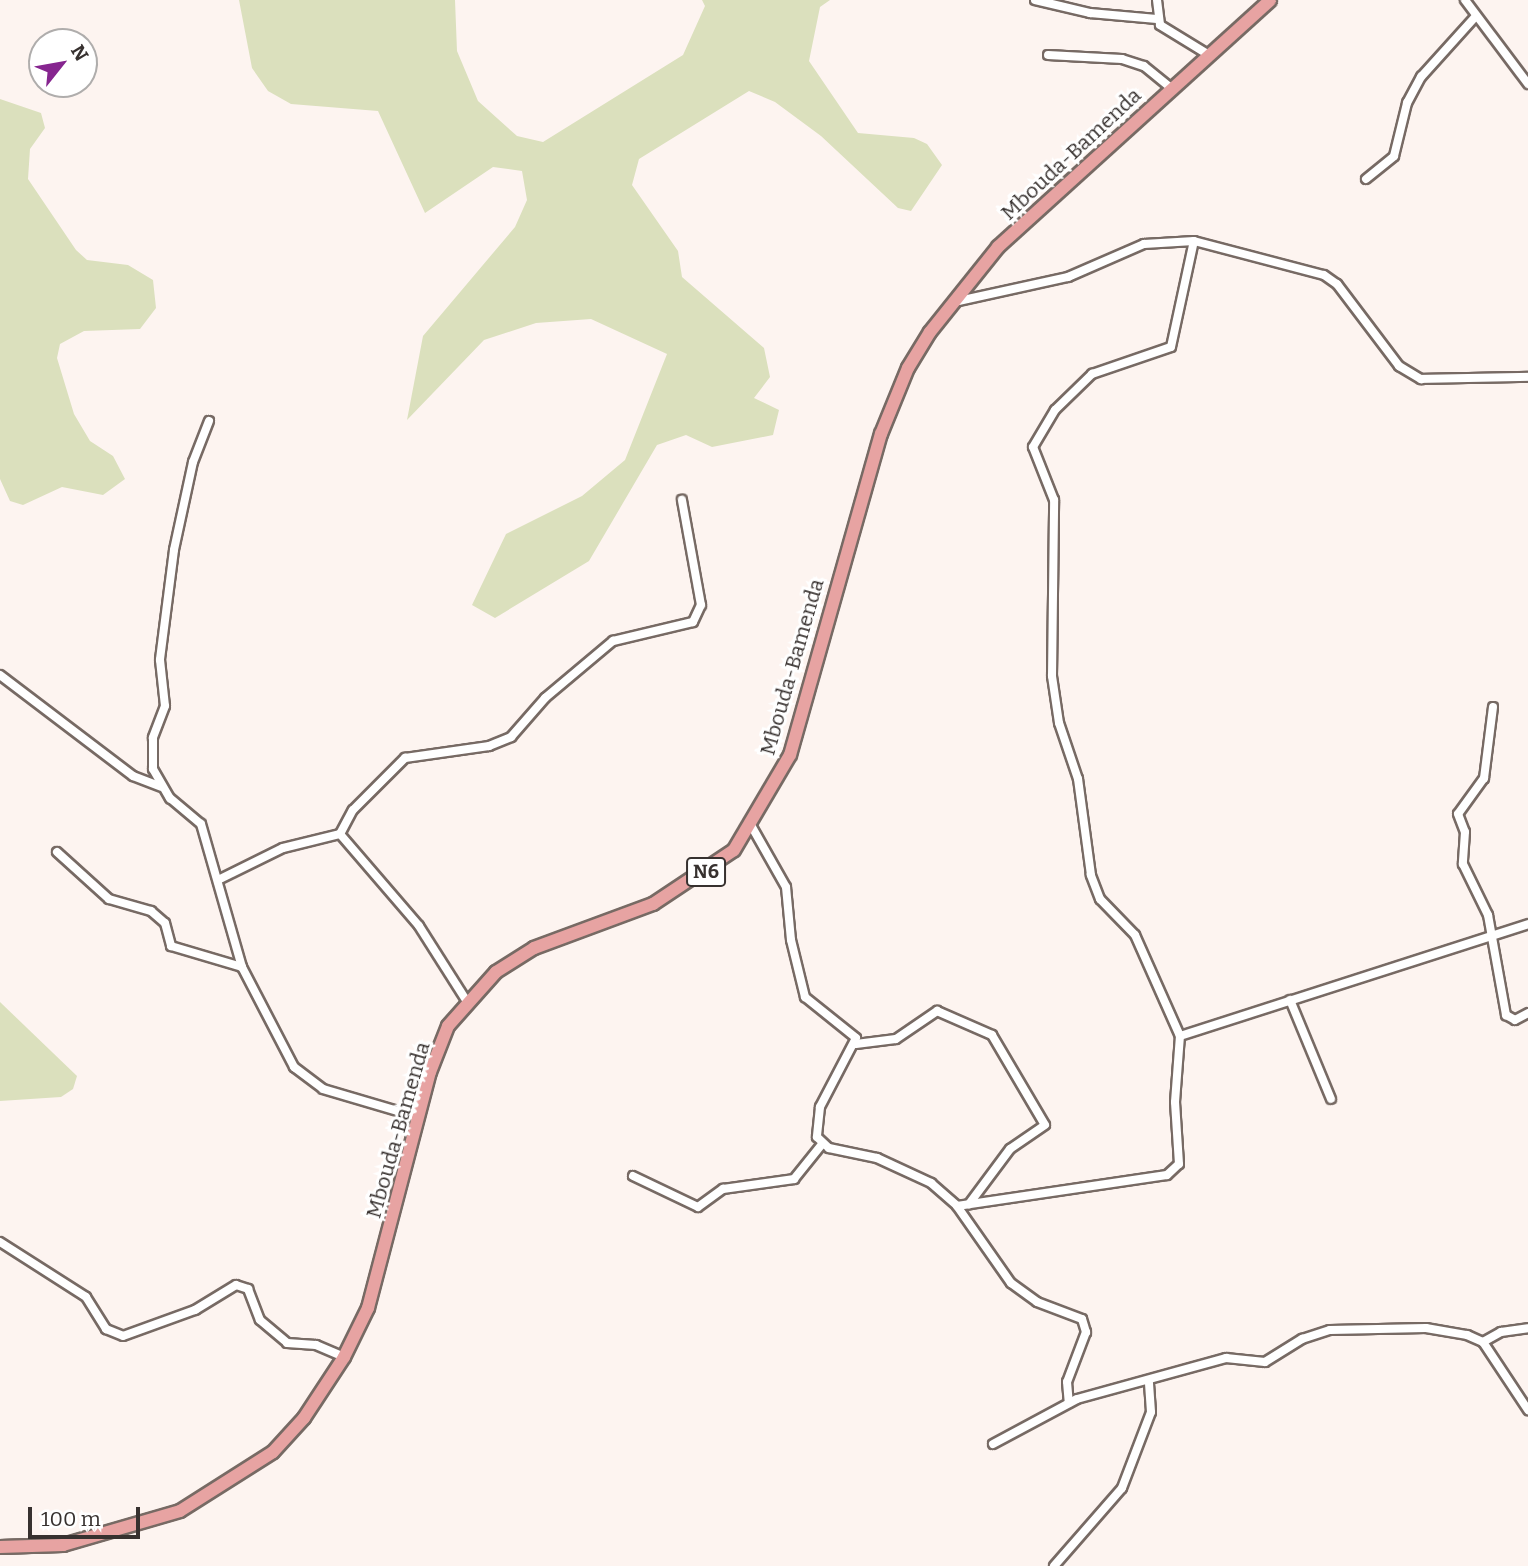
<!DOCTYPE html>
<style>
body{margin:0}
#map{position:relative;width:1528px;height:1566px;overflow:hidden;background:#fdf4f0;font-family:Bitter,serif}
div>[style]{position:absolute}
.green>*{inset:0;background:#dbe0bd}
.roads{filter:drop-shadow(2px 0 #776a64) drop-shadow(-2px 0 #776a64) drop-shadow(0 2px #776a64) drop-shadow(0 -2px #776a64)}
.minor>*{height:8px;margin:-4px;padding:0 4px;transform-origin:4px;border-radius:4px;background:#fff}
.trunk>*{height:12px;margin:-6px;padding:0 6px;transform-origin:6px;border-radius:6px;background:#e7a3a2}
span{translate:-50% -50%;white-space:nowrap;text-align:center;line-height:1.15;-webkit-text-stroke:6px #fff;paint-order:stroke}
.shield-label span{padding:2px 5px;background:#fff;border:2px solid;border-radius:5px;-webkit-text-stroke-width:0}
.shield-label{font-size:19px;color:#37312f;font-weight:700}
.street-label{font-size:21px;color:#37312f}
.north{position:absolute;left:28px;top:28px;width:70px;height:70px;box-sizing:border-box;background:#fff;border:2px solid #afadac;border-radius:50%;rotate:59deg;font-size:19px;font-weight:700;line-height:28px;text-align:center;color:#37312f}
.north::after{content:'';display:block;margin:auto;width:24px;height:32px;background:#86258f;clip-path:polygon(50% 0,100% 100%,50% 72%,0 100%)}
.scale{position:absolute;left:28px;top:1507px;width:112px;height:32px;box-sizing:border-box;border:4px solid #37312f;border-top:0;padding-left:9px;font-size:21px;line-height:24px;white-space:nowrap;color:#37312f;-webkit-text-stroke:5px #fff;paint-order:stroke}
</style>
<div id="map">
<div class="green">
<i style="clip-path:polygon(239px 0,455px 0,457px 51px,478px 101px,517px 136px,543px 142px,683px 55px,705px 6px,702px 0,830px 0,820px 7px,809px 61px,858px 133px,914px 138px,927px 144px,942px 165px,911px 211px,898px 208px,821px 136px,775px 102px,749px 91px,639px 159px,632px 185px,678px 251px,682px 277px,764px 348px,770px 377px,754px 398px,779px 410px,773px 435px,712px 447px,686px 435px,657px 445px,589px 561px,495px 618px,472px 605px,506px 534px,582px 496px,625px 460px,667px 354px,591px 319px,536px 323px,484px 340px,407px 420px,423px 336px,515px 227px,527px 200px,522px 171px,493px 167px,425px 213px,378px 111px,291px 104px,268px 91px,252px 68px)"></i>
<i style="clip-path:polygon(0 99px,41px 113px,45px 128px,30px 149px,28px 179px,76px 250px,87px 260px,128px 265px,153px 280px,156px 308px,140px 329px,84px 331px,60px 344px,57px 358px,74px 414px,90px 441px,113px 456px,125px 479px,103px 495px,62px 487px,23px 505px,10px 501px,0 479px)"></i>
<i style="clip-path:polygon(0 1002px,77px 1076px,73px 1089px,61px 1097px,0 1101px)"></i>
</div>
<div class="roads">
<div class="minor">
<i style="left:1035px;top:0;width:57px;rotate:13.3deg"></i>
<i style="left:1090px;top:13px;width:67px;rotate:5.1deg"></i>
<i style="left:1157px;top:0;width:25px;rotate:83deg"></i>
<i style="left:1160px;top:25px;width:57px;rotate:31.5deg"></i>
<i style="left:1465px;top:0;width:105px;rotate:53.1deg"></i>
<i style="left:1048px;top:55px;width:74px;rotate:3.1deg"></i>
<i style="left:1122px;top:59px;width:23px;rotate:18deg"></i>
<i style="left:1144px;top:66px;width:35px;rotate:39deg"></i>
<i style="left:1366px;top:179px;width:36px;rotate:-39deg"></i>
<i style="left:1394px;top:156px;width:55px;rotate:-76.2deg"></i>
<i style="left:1407px;top:103px;width:30px;rotate:-62deg"></i>
<i style="left:1421px;top:77px;width:82px;rotate:-48deg"></i>
<i style="left:954px;top:302px;width:117px;rotate:-12.4deg"></i>
<i style="left:1068px;top:277px;width:83px;rotate:-23.5deg"></i>
<i style="left:1144px;top:244px;width:50px;rotate:-3.4deg"></i>
<i style="left:1194px;top:241px;width:134px;rotate:14.7deg"></i>
<i style="left:1324px;top:275px;width:16px;rotate:35deg"></i>
<i style="left:1337px;top:284px;width:103px;rotate:52.9deg"></i>
<i style="left:1399px;top:366px;width:26px;rotate:31deg"></i>
<i style="left:1421px;top:379px;width:107px;rotate:-1.1deg"></i>
<i style="left:209px;top:421px;width:44px;rotate:111.3deg"></i>
<i style="left:193px;top:462px;width:90px;rotate:102.2deg"></i>
<i style="left:174px;top:550px;width:111px;rotate:97.3deg"></i>
<i style="left:160px;top:660px;width:46px;rotate:83.8deg"></i>
<i style="left:165px;top:706px;width:34px;rotate:111deg"></i>
<i style="left:153px;top:738px;width:31px;rotate:90deg"></i>
<i style="left:153px;top:769px;width:34px;rotate:60deg"></i>
<i style="left:170px;top:798px;width:40px;rotate:40deg"></i>
<i style="left:201px;top:824px;width:149px;rotate:74deg"></i>
<i style="left:242px;top:967px;width:113px;rotate:62.5deg"></i>
<i style="left:294px;top:1067px;width:36px;rotate:37deg"></i>
<i style="left:323px;top:1089px;width:99px;rotate:16.4deg"></i>
<i style="left:0;top:675px;width:167px;rotate:37.2deg"></i>
<i style="left:133px;top:776px;width:30px;rotate:21deg"></i>
<i style="left:1493px;top:707px;width:72px;rotate:97.2deg"></i>
<i style="left:1484px;top:778px;width:44px;rotate:125.8deg"></i>
<i style="left:1458px;top:814px;width:19px;rotate:69deg"></i>
<i style="left:1465px;top:832px;width:32px;rotate:94deg"></i>
<i style="left:1463px;top:864px;width:57px;rotate:63.9deg"></i>
<i style="left:1488px;top:915px;width:102px;rotate:79.8deg"></i>
<i style="left:1506px;top:1015px;width:10px;rotate:29deg"></i>
<i style="left:1515px;top:1020px;width:15px;rotate:-28deg"></i>
<i style="left:752px;top:827px;width:69px;rotate:60.5deg"></i>
<i style="left:786px;top:887px;width:53px;rotate:84.6deg"></i>
<i style="left:791px;top:940px;width:59px;rotate:76.2deg"></i>
<i style="left:805px;top:997px;width:65px;rotate:38.8deg"></i>
<i style="left:856px;top:1038px;width:78px;rotate:117.6deg"></i>
<i style="left:820px;top:1107px;width:30px;rotate:96deg"></i>
<i style="left:817px;top:1137px;width:16px;rotate:43deg"></i>
<i style="left:829px;top:1148px;width:49px;rotate:11.8deg"></i>
<i style="left:877px;top:1158px;width:60px;rotate:24.8deg"></i>
<i style="left:931px;top:1183px;width:35px;rotate:41deg"></i>
<i style="left:957px;top:1206px;width:94px;rotate:55deg"></i>
<i style="left:1011px;top:1283px;width:32px;rotate:36deg"></i>
<i style="left:1037px;top:1302px;width:48px;rotate:20.7deg"></i>
<i style="left:1082px;top:1319px;width:14px;rotate:73deg"></i>
<i style="left:1086px;top:1332px;width:53px;rotate:110.8deg"></i>
<i style="left:1067px;top:1382px;width:21px;rotate:85deg"></i>
<i style="left:340px;top:834px;width:27px;rotate:-62deg"></i>
<i style="left:353px;top:810px;width:74px;rotate:-45deg"></i>
<i style="left:405px;top:758px;width:85px;rotate:-8.1deg"></i>
<i style="left:489px;top:746px;width:24px;rotate:-22deg"></i>
<i style="left:511px;top:737px;width:52px;rotate:-48.9deg"></i>
<i style="left:545px;top:698px;width:89px;rotate:-40deg"></i>
<i style="left:613px;top:641px;width:82px;rotate:-13.4deg"></i>
<i style="left:693px;top:622px;width:19px;rotate:-65deg"></i>
<i style="left:701px;top:605px;width:107px;rotate:-100.3deg"></i>
<i style="left:57px;top:852px;width:70px;rotate:42.1deg"></i>
<i style="left:109px;top:899px;width:44px;rotate:15.9deg"></i>
<i style="left:151px;top:911px;width:18px;rotate:41deg"></i>
<i style="left:165px;top:923px;width:24px;rotate:75deg"></i>
<i style="left:171px;top:946px;width:74px;rotate:16.5deg"></i>
<i style="left:218px;top:880px;width:72px;rotate:-26.2deg"></i>
<i style="left:283px;top:848px;width:59px;rotate:-13.8deg"></i>
<i style="left:340px;top:834px;width:121px;rotate:49.3deg"></i>
<i style="left:419px;top:926px;width:88px;rotate:57.6deg"></i>
<i style="left:1290px;top:1000px;width:107px;rotate:67.5deg"></i>
<i style="left:1180px;top:1036px;width:366px;rotate:-17.8deg"></i>
<i style="left:856px;top:1044px;width:40px;rotate:-7.1deg"></i>
<i style="left:896px;top:1039px;width:50px;rotate:-34.3deg"></i>
<i style="left:937px;top:1011px;width:60px;rotate:23.6deg"></i>
<i style="left:992px;top:1035px;width:104px;rotate:59.5deg"></i>
<i style="left:1045px;top:1125px;width:42px;rotate:145.6deg"></i>
<i style="left:1010px;top:1149px;width:69px;rotate:126.7deg"></i>
<i style="left:633px;top:1176px;width:72px;rotate:25.5deg"></i>
<i style="left:698px;top:1207px;width:31px;rotate:-36deg"></i>
<i style="left:723px;top:1189px;width:72px;rotate:-8deg"></i>
<i style="left:794px;top:1179px;width:45px;rotate:-51.3deg"></i>
<i style="left:957px;top:1206px;width:212px;rotate:-8.4deg"></i>
<i style="left:1167px;top:1175px;width:16px;rotate:-43deg"></i>
<i style="left:1179px;top:1164px;width:62px;rotate:-93.7deg"></i>
<i style="left:1175px;top:1102px;width:66px;rotate:-85.7deg"></i>
<i style="left:1180px;top:1036px;width:111px;rotate:-114deg"></i>
<i style="left:1135px;top:935px;width:50px;rotate:-134.2deg"></i>
<i style="left:1100px;top:899px;width:26px;rotate:-111deg"></i>
<i style="left:1091px;top:875px;width:97px;rotate:-97.7deg"></i>
<i style="left:1078px;top:779px;width:59px;rotate:-108.7deg"></i>
<i style="left:1059px;top:723px;width:48px;rotate:-98.5deg"></i>
<i style="left:1052px;top:676px;width:176px;rotate:-89.3deg"></i>
<i style="left:1054px;top:500px;width:57px;rotate:-111.6deg"></i>
<i style="left:1033px;top:447px;width:43px;rotate:-59.3deg"></i>
<i style="left:1055px;top:410px;width:52px;rotate:-44.2deg"></i>
<i style="left:1092px;top:374px;width:83px;rotate:-18.9deg"></i>
<i style="left:1171px;top:347px;width:108px;rotate:-77.8deg"></i>
<i style="left:0;top:1242px;width:102px;rotate:32.6deg"></i>
<i style="left:86px;top:1297px;width:38px;rotate:58deg"></i>
<i style="left:106px;top:1329px;width:18px;rotate:22deg"></i>
<i style="left:123px;top:1336px;width:77px;rotate:-19.9deg"></i>
<i style="left:195px;top:1310px;width:48px;rotate:-31.4deg"></i>
<i style="left:236px;top:1285px;width:13px;rotate:18deg"></i>
<i style="left:248px;top:1289px;width:33px;rotate:69deg"></i>
<i style="left:260px;top:1320px;width:35px;rotate:40deg"></i>
<i style="left:287px;top:1343px;width:29px;rotate:4deg"></i>
<i style="left:316px;top:1345px;width:30px;rotate:23deg"></i>
<i style="left:1483px;top:1342px;width:21px;rotate:-29deg"></i>
<i style="left:1501px;top:1332px;width:27px;rotate:-8deg"></i>
<i style="left:993px;top:1444px;width:95px;rotate:-28.2deg"></i>
<i style="left:1077px;top:1399px;width:155px;rotate:-15.4deg"></i>
<i style="left:1226px;top:1358px;width:39px;rotate:6deg"></i>
<i style="left:1265px;top:1362px;width:44px;rotate:-31.9deg"></i>
<i style="left:1302px;top:1339px;width:29px;rotate:-18deg"></i>
<i style="left:1330px;top:1330px;width:96px;rotate:-1.2deg"></i>
<i style="left:1426px;top:1328px;width:42px;rotate:9.7deg"></i>
<i style="left:1467px;top:1335px;width:17px;rotate:24deg"></i>
<i style="left:1483px;top:1342px;width:82px;rotate:56.5deg"></i>
<i style="left:1054px;top:1566px;width:103px;rotate:-48.9deg"></i>
<i style="left:1122px;top:1488px;width:81px;rotate:-69.1deg"></i>
<i style="left:1151px;top:1412px;width:31px;rotate:-94deg"></i>
</div>
<div class="trunk">
<i style="left:0;top:1547px;width:63px;rotate:-1.8deg"></i>
<i style="left:63px;top:1545px;width:122px;rotate:-16.2deg"></i>
<i style="left:180px;top:1511px;width:110px;rotate:-32.4deg"></i>
<i style="left:273px;top:1452px;width:46px;rotate:-47.6deg"></i>
<i style="left:304px;top:1418px;width:73px;rotate:-56.7deg"></i>
<i style="left:344px;top:1357px;width:55px;rotate:-63.9deg"></i>
<i style="left:368px;top:1308px;width:244px;rotate:-75.3deg"></i>
<i style="left:430px;top:1072px;width:49px;rotate:-68.6deg"></i>
<i style="left:448px;top:1026px;width:72px;rotate:-48.4deg"></i>
<i style="left:496px;top:972px;width:45px;rotate:-32.3deg"></i>
<i style="left:534px;top:948px;width:127px;rotate:-20.3deg"></i>
<i style="left:653px;top:904px;width:97px;rotate:-33.7deg"></i>
<i style="left:734px;top:850px;width:110px;rotate:-59.5deg"></i>
<i style="left:790px;top:755px;width:334px;rotate:-74.2deg"></i>
<i style="left:881px;top:434px;width:71px;rotate:-67.8deg"></i>
<i style="left:908px;top:368px;width:42px;rotate:-58.6deg"></i>
<i style="left:930px;top:332px;width:109px;rotate:-51.3deg"></i>
<i style="left:998px;top:247px;width:367px;rotate:-42.2deg"></i>
</div>
</div>
<div class="shield-label">
<span style="left:706px;top:872px">N6</span>
</div>
<div class="street-label">
<span style="left:1071px;top:154px;rotate:-43deg">Mbouda-Bamenda</span>
<span style="left:792px;top:667px;rotate:-74deg">Mbouda-Bamenda</span>
<span style="left:398px;top:1130px;rotate:-74deg">Mbouda-Bamenda</span>
</div>
<div class="north">N</div>
<div class="scale">100 m</div>
</div>
